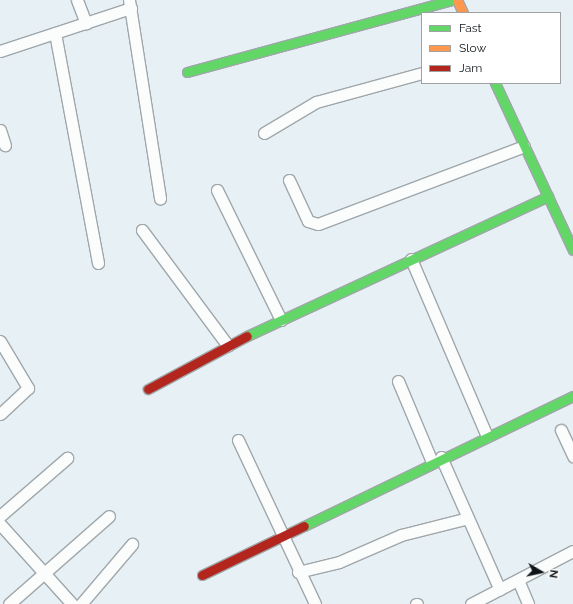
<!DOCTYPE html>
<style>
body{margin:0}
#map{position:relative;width:573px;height:604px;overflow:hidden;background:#e7f0f4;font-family:Raleway,sans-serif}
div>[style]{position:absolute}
.roads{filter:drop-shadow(1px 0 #a0a7aa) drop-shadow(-1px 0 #a0a7aa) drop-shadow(0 1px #a0a7aa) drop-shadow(0 -1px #a0a7aa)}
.street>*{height:11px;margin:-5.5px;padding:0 5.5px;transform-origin:5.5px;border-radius:5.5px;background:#fbfdfd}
.fast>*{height:9px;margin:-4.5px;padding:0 4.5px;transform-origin:4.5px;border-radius:4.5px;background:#63d668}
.slow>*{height:9px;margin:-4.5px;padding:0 4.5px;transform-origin:4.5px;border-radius:4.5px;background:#ff974d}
.jam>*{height:9px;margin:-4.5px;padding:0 4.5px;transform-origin:4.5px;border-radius:4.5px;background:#b3261e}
span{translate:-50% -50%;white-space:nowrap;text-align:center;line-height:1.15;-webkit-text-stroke:3px #fff;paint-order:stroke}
.legend{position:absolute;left:421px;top:12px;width:140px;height:72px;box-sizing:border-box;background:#fff;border:1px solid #9fa1a2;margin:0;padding:5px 7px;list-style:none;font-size:12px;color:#0f1517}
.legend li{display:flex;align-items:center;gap:8px;height:20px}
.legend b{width:20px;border:1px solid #9fa1a2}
.north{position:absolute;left:521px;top:552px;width:40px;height:40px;-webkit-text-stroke:3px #fff;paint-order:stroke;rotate:99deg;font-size:11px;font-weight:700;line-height:16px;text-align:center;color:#0f1517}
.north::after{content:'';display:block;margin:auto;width:14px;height:18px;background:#0f1517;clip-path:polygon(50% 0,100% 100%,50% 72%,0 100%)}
</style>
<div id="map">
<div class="roads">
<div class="street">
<i style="left:77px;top:0;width:25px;rotate:69deg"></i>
<i style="left:129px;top:0;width:201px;rotate:81.1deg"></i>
<i style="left:55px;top:33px;width:234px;rotate:79.4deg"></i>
<i style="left:0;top:51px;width:138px;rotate:-18.2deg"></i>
<i style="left:0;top:130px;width:16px;rotate:72deg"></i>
<i style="left:264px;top:133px;width:61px;rotate:-30.8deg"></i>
<i style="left:316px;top:102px;width:110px;rotate:-15.3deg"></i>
<i style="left:289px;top:180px;width:45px;rotate:65.1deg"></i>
<i style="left:308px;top:221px;width:10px;rotate:17deg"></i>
<i style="left:318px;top:224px;width:220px;rotate:-20.7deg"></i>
<i style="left:217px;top:190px;width:145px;rotate:63.8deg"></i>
<i style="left:142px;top:230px;width:144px;rotate:53.4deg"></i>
<i style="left:411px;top:259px;width:193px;rotate:66.8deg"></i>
<i style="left:0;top:341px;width:55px;rotate:59.2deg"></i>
<i style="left:28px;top:388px;width:38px;rotate:137deg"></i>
<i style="left:398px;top:381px;width:88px;rotate:67.2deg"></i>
<i style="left:561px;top:430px;width:29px;rotate:65deg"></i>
<i style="left:238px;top:440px;width:181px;rotate:64.8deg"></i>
<i style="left:441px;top:457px;width:145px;rotate:66.1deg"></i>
<i style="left:0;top:516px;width:89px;rotate:-40.9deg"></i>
<i style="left:0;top:524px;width:108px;rotate:48deg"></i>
<i style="left:298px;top:572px;width:42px;rotate:-13.7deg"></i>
<i style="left:339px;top:562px;width:68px;rotate:-23.5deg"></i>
<i style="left:401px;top:535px;width:69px;rotate:-14.2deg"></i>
<i style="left:518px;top:580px;width:26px;rotate:67deg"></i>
<i style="left:9px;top:604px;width:133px;rotate:-41.3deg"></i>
<i style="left:81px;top:604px;width:79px;rotate:-49.6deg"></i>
<i style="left:416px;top:604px;width:1px"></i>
<i style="left:471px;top:604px;width:115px;rotate:-27.5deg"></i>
</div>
<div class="fast">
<i style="left:187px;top:72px;width:275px;rotate:-15.2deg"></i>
<i style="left:495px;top:83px;width:184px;rotate:65deg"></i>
<i style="left:247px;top:336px;width:332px;rotate:-24.9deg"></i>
<i style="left:304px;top:526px;width:299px;rotate:-25.8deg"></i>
</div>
<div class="slow">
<i style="left:457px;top:0;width:14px;rotate:65deg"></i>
</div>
<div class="jam">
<i style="left:148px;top:389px;width:112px;rotate:-28.2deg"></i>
<i style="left:202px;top:575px;width:113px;rotate:-25.7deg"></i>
</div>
</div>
<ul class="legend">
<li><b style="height:5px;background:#63d668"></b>Fast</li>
<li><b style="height:5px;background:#ff974d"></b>Slow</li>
<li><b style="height:5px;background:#b3261e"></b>Jam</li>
</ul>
<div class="north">N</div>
</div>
